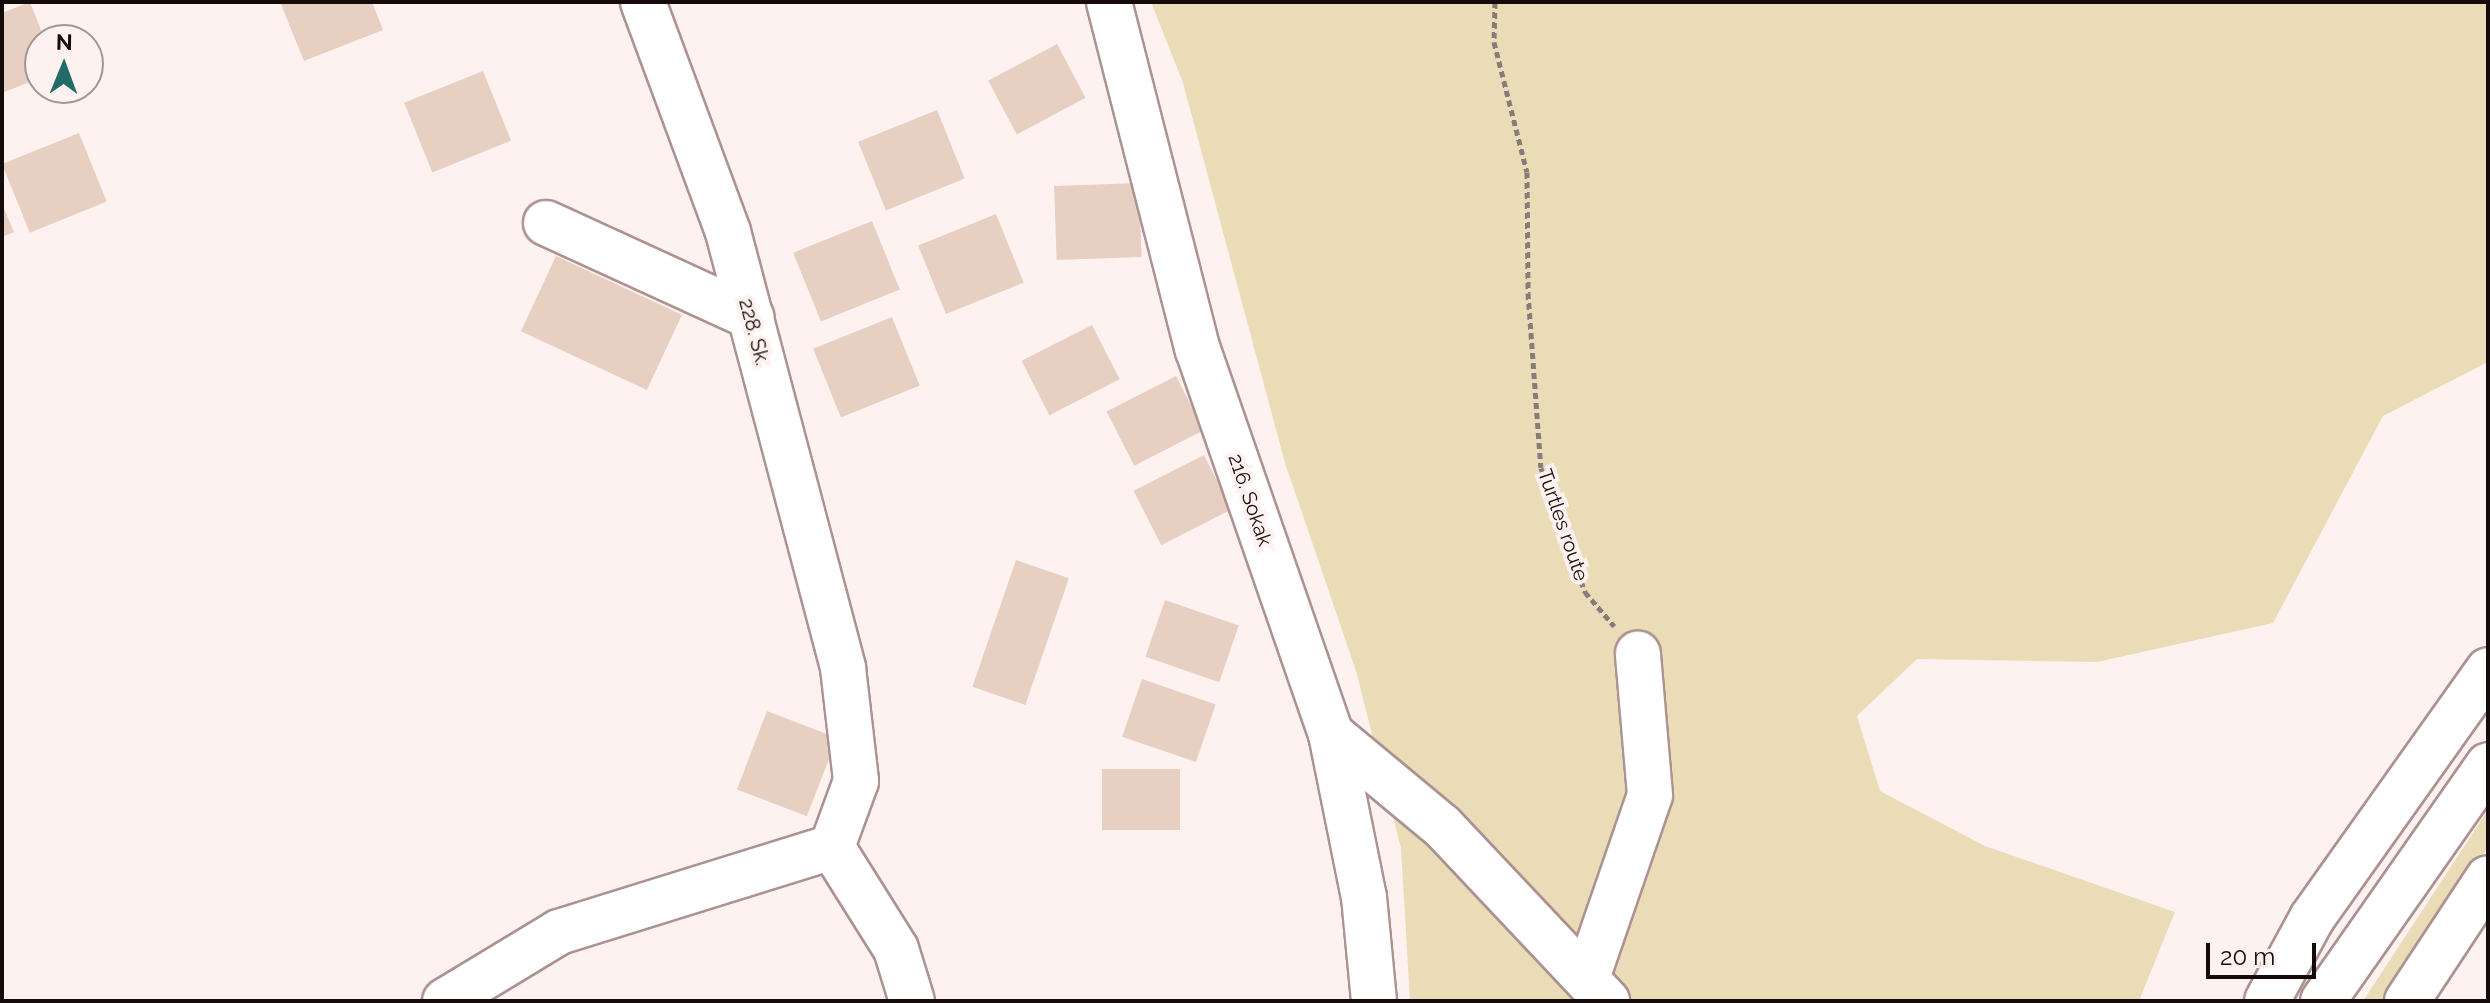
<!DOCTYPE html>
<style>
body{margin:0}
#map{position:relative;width:2490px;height:1003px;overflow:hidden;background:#fef2f1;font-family:Raleway,sans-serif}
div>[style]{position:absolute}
.green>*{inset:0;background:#ebdcb8}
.building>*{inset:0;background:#e7d0c2;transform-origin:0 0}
.path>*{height:5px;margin-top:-2.5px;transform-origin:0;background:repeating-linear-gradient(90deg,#877c7b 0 6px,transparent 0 10px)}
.roads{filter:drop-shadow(2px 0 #ac9290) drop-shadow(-2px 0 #ac9290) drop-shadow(0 2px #ac9290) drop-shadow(0 -2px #ac9290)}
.minor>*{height:44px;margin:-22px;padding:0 22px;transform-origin:22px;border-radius:22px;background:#fff}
.highway>*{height:44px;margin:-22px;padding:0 22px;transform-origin:22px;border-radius:22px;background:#fff}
span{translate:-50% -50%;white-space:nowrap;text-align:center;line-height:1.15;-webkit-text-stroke:8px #fef2f1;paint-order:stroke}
.street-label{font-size:20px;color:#140b0a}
.frame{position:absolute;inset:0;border:4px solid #140b0a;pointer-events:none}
.north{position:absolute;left:24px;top:24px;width:80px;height:80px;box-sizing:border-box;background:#fef2f1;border:2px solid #a09695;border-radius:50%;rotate:1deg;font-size:22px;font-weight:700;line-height:32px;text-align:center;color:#140b0a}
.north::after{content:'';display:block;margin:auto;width:28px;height:36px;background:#226c67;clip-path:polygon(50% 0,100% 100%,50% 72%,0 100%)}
.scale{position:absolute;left:2206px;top:943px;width:110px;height:36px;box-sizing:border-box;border:4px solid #140b0a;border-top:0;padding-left:10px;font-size:24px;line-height:28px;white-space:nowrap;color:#140b0a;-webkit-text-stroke:6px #fef2f1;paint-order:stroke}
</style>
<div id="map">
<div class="green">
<i style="clip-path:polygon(1151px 2px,2488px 2px,2488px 362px,2383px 416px,2273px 623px,2097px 662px,1917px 659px,1857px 716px,1880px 791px,1985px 846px,2175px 912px,2139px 1001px,1410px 1001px,1401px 848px,1356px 671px,1285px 463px,1183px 83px)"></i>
<i style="clip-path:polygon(2488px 810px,2488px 847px,2385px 1001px,2363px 1001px)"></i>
</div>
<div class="building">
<i style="clip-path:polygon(30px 2px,45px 40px,40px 40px,40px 78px,2px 93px,2px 13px)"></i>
<i style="clip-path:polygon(280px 2px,372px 2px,383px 30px,304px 61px)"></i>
<i style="left:1057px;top:44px;width:61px;height:78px;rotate:62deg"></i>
<i style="left:483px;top:71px;width:75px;height:85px;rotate:68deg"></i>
<i style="left:937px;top:110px;width:74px;height:85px;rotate:68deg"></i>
<i style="left:79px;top:133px;width:74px;height:83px;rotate:68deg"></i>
<i style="left:1139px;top:183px;width:74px;height:85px;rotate:88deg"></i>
<i style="clip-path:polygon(2px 204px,14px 232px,2px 237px)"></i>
<i style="left:996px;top:214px;width:74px;height:84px;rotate:68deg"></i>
<i style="left:872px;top:221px;width:74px;height:85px;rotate:68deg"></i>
<i style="left:556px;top:256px;width:139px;height:83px;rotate:25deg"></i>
<i style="left:892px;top:317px;width:74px;height:85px;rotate:68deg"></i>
<i style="left:1092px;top:325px;width:61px;height:79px;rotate:63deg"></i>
<i style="left:1176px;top:376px;width:61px;height:78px;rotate:63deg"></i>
<i style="left:1204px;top:455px;width:61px;height:79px;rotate:63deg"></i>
<i style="left:1016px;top:560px;width:56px;height:134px;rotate:19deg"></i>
<i style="left:1165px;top:600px;width:78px;height:60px;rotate:19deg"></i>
<i style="left:1142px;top:679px;width:78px;height:61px;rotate:19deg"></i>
<i style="left:767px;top:711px;width:75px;height:84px;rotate:21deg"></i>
<i style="left:1180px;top:769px;width:61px;height:78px;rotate:90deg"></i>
</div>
<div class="path">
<i style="left:1495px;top:2px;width:40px;rotate:91.4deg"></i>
<i style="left:1494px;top:42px;width:134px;rotate:75.8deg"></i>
<i style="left:1527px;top:172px;width:121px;rotate:89.5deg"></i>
<i style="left:1528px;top:293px;width:175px;rotate:85.8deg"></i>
<i style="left:1541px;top:468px;width:132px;rotate:70.5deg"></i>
<i style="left:1585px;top:592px;width:45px;rotate:49.5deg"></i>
</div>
<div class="roads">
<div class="minor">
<i style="left:643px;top:2px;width:245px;rotate:69.7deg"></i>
<i style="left:728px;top:232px;width:451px;rotate:75.2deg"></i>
<i style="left:843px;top:668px;width:114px;rotate:83.4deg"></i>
<i style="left:856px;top:781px;width:70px;rotate:110deg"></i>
<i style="left:832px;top:847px;width:120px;rotate:57.9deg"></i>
<i style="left:896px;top:949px;width:54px;rotate:72.9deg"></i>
<i style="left:1109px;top:2px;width:359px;rotate:75.7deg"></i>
<i style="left:1198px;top:350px;width:406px;rotate:70.9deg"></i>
<i style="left:1331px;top:734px;width:166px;rotate:78.6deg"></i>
<i style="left:1364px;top:897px;width:104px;rotate:84.5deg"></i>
<i style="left:546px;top:223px;width:226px;rotate:24.6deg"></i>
<i style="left:1331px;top:734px;width:144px;rotate:39.7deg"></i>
<i style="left:1442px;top:826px;width:241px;rotate:46.7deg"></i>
<i style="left:1588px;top:975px;width:190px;rotate:-71deg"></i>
<i style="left:1650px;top:795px;width:142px;rotate:-94.9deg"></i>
<i style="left:445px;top:1001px;width:133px;rotate:-31.2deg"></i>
<i style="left:559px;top:932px;width:286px;rotate:-17.3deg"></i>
</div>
<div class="highway">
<i style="left:2267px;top:1001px;width:94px;rotate:-61.5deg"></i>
<i style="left:2312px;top:918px;width:304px;rotate:-54.6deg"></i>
<i style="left:2323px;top:1001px;width:288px;rotate:-55deg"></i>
<i style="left:2407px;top:1001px;width:147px;rotate:-56.6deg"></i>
</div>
</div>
<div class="street-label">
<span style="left:754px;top:332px;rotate:75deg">228. Sk.</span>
<span style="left:1250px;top:500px;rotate:71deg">216. Sokak</span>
<span style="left:1563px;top:525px;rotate:71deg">Turtles route</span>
</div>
<div class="frame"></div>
<div class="north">N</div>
<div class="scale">20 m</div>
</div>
